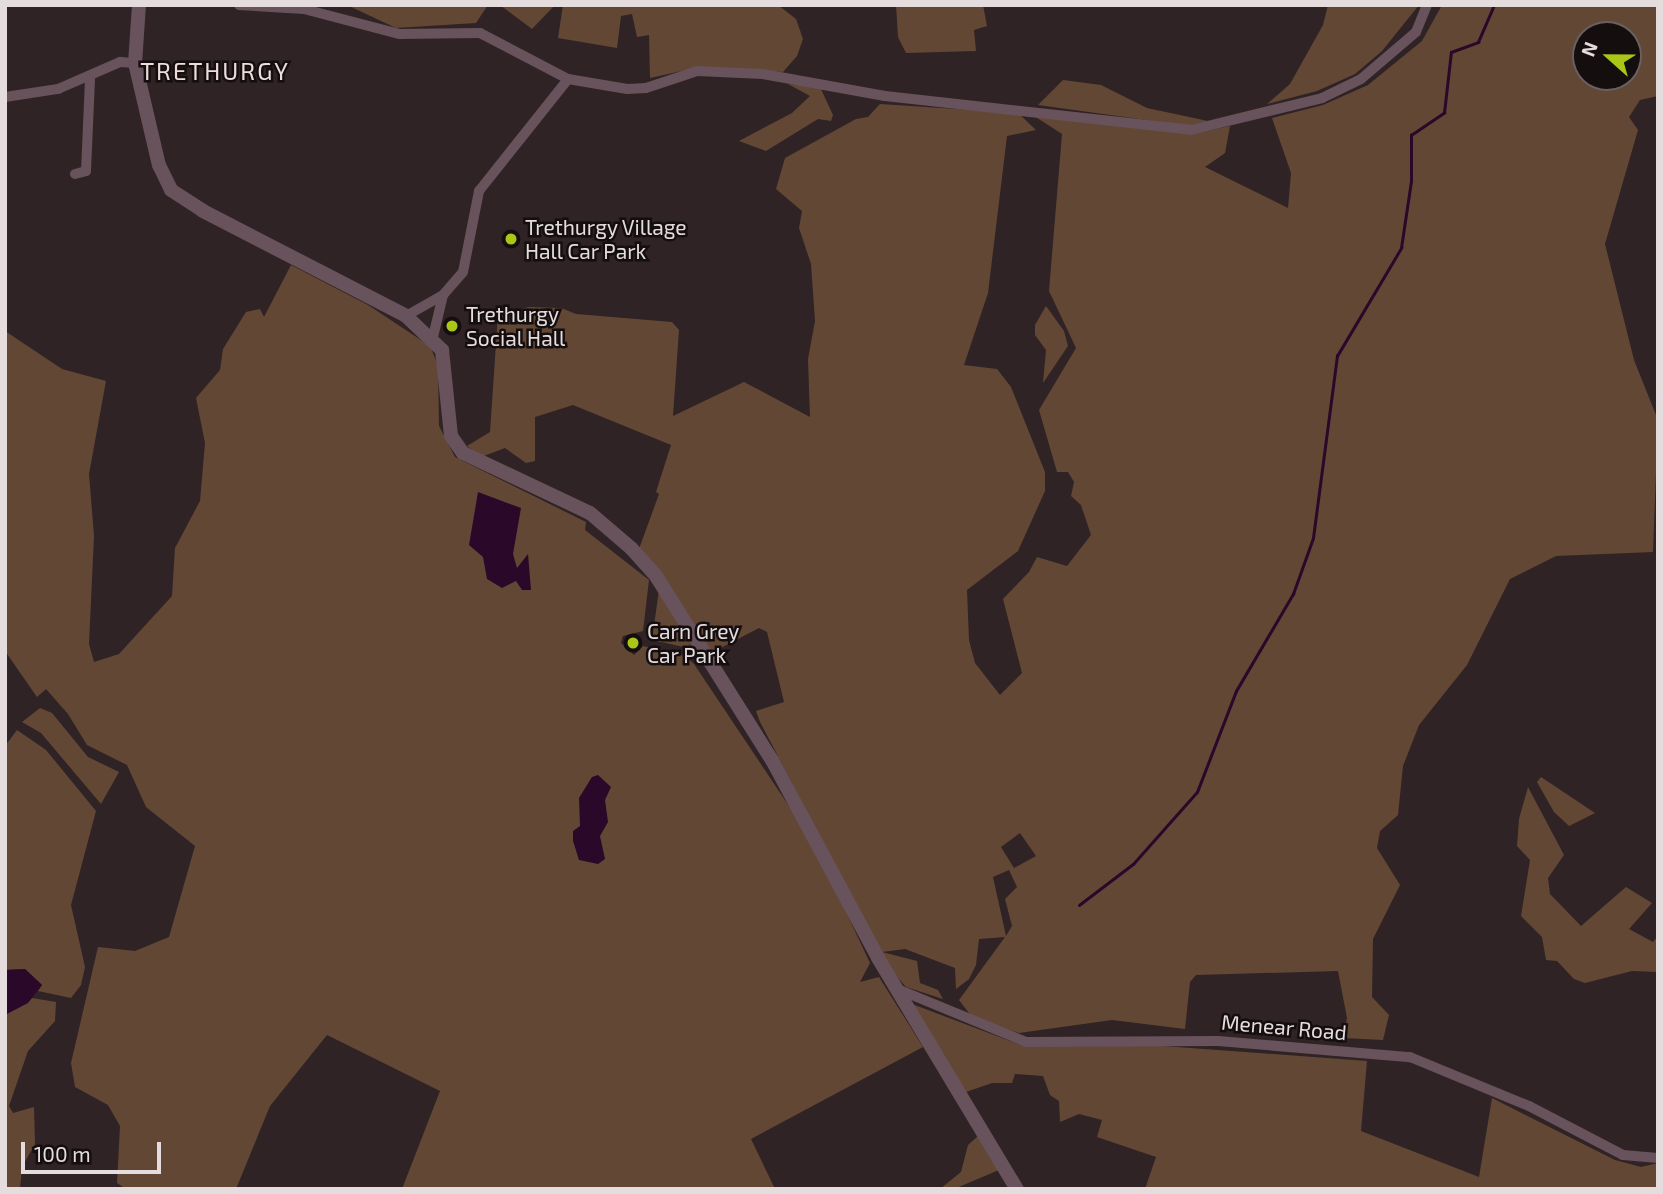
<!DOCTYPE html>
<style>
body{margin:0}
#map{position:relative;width:1663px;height:1194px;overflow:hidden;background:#302325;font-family:"Exo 2",sans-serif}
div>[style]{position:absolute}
.green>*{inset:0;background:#634735}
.water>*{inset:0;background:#29082a}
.stream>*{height:2.5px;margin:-1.25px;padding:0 1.25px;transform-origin:1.25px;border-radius:1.25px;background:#29082a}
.minor>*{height:10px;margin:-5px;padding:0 5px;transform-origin:5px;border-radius:5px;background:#68525c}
.tertiary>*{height:14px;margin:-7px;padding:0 7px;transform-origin:7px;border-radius:7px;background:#68525c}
.dots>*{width:19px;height:19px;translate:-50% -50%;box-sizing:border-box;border:4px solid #140e0f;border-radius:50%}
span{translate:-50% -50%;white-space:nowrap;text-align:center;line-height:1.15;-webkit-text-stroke:5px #140e0f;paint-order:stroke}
.poi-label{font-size:21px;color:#e5dcdd}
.left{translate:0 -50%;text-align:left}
.street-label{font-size:21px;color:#e5dcdd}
.quarter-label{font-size:24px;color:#efdcde;letter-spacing:2px}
.frame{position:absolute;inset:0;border:7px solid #e5dcdd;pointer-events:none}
.north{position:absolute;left:1572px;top:21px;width:70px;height:70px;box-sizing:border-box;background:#140e0f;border:2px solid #686061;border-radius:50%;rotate:291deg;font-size:19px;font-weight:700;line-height:28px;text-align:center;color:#e5dcdd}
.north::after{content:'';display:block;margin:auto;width:24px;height:32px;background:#aac718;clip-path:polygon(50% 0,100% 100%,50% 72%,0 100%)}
.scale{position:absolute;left:21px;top:1142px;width:140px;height:32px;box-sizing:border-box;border:4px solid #e5dcdd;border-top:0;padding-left:9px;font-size:21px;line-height:24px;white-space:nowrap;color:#e5dcdd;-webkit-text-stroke:5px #140e0f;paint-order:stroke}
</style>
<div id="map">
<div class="green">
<i style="clip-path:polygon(347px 5px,488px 5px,476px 23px,396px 28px)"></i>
<i style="clip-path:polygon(500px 5px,555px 5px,532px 29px)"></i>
<i style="clip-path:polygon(563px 5px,778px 5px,796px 19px,803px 39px,797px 56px,783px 72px,695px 68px,650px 78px,649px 35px,637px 37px,632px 14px,621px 16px,617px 48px,558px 38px)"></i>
<i style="clip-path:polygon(896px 5px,983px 5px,987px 26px,974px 30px,976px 51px,906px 53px,898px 37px)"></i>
<i style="clip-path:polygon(1328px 5px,1419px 5px,1382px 51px,1355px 74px,1317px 91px,1267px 104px,1290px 84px,1323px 25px)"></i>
<i style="clip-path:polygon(evenodd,1442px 5px,1658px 5px,1658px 96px,1640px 100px,1629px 117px,1638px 130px,1605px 244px,1634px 360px,1658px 420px,1653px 552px,1556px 556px,1510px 579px,1467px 665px,1419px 725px,1403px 766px,1398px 815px,1380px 831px,1377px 848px,1400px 885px,1373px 939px,1372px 997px,1389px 1015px,1383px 1040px,1344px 1038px,1347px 1018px,1338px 971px,1196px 975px,1190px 982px,1185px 1029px,1112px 1020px,1019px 1033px,972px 1017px,959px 1000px,1005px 937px,979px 939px,976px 965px,969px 979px,956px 989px,955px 968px,905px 949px,882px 952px,917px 961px,920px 983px,938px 990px,943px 999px,906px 987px,890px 969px,760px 722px,756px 711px,784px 702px,767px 632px,759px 628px,711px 653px,639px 549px,659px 494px,656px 492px,671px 445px,573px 405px,535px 417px,535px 461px,526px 463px,505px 448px,481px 457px,467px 446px,490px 432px,498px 314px,529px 307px,561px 308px,576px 314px,672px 322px,679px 330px,673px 416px,744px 382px,810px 417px,808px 359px,815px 321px,811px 264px,799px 228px,802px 211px,776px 189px,785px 158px,856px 119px,868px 117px,880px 104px,1018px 113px,1036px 130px,1007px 136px,988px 293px,964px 365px,997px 369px,1011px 387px,1045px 472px,1045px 491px,1018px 551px,967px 590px,969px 640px,975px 663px,1000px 695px,1022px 673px,1003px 599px,1029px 572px,1037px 557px,1067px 566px,1091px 535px,1081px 505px,1071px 496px,1074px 482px,1068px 472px,1057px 472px,1039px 410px,1076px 348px,1049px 291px,1062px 134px,1031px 114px,1193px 134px,1230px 126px,1225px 153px,1205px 167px,1288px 208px,1291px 173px,1272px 118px,1323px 105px,1368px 85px,1422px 41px,1442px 5px,1586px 35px,1628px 35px,1628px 77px,1586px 77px,1586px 35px,1442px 5px,1020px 833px,1036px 856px,1014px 868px,1001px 847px,1020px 833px,1442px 5px,1009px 870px,1017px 887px,1005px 899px,1012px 926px,1006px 936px,993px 877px,1009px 870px)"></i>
<i style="clip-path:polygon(1063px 80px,1101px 85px,1147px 108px,1208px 121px,1190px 126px,1038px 105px)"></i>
<i style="clip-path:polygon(788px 84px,820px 87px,833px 115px,831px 121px,818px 119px,766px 151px,739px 141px,792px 113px,810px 96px)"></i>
<i style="clip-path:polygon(291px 265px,368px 305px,430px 346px,438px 365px,439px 426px,455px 457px,586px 522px,585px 530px,649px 580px,643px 631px,623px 636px,621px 643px,634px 655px,643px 646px,685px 656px,694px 664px,813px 842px,870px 963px,860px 982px,879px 977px,923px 1047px,751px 1139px,775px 1189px,402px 1189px,440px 1091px,327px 1035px,270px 1106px,236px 1189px,126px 1189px,117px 1183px,120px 1126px,108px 1105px,75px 1087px,71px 1063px,98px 947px,135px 951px,169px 937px,195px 846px,146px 807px,127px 765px,87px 745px,68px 714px,46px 689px,37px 697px,5px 651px,5px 331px,62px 369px,106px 381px,89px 474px,94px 536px,89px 644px,94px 662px,119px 654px,172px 596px,175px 548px,200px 501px,205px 443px,196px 398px,220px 370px,223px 349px,246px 312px,260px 309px,264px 317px)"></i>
<i style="clip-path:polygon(1046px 306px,1064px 331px,1068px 346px,1043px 383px,1046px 350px,1035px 335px,1035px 325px)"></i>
<i style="clip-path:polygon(659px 590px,693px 649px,652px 640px)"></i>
<i style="clip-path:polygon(40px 708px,52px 713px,88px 757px,119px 772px,101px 804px,41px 733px,22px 722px)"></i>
<i style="clip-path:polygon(17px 730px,46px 750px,96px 811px,71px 905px,85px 967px,81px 985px,71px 998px,38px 991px,42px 985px,25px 969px,5px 970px,5px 746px)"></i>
<i style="clip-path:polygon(1541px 777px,1595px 813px,1569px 826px,1554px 812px,1537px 782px)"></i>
<i style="clip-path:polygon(1528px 787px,1564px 855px,1548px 878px,1550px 894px,1581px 926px,1626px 887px,1652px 903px,1629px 929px,1653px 942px,1658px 936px,1658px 972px,1632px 971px,1585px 983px,1574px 979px,1557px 961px,1546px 960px,1542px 937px,1521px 916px,1530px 860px,1517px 846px,1519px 819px)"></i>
<i style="clip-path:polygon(32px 998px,56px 1002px,55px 1021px,28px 1051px,9px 1106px,13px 1113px,34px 1107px,35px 1144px,22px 1167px,20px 1189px,5px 1189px,5px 1015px)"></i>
<i style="clip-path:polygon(912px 1004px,1026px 1047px,1122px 1043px,1367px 1061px,1361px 1131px,1479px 1177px,1492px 1098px,1615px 1160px,1641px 1167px,1658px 1163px,1658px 1189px,1145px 1189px,1156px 1157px,1097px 1137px,1102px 1120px,1079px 1114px,1060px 1122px,1059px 1101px,1050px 1095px,1043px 1076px,1015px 1074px,1012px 1083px,992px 1083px,966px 1092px)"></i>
<i style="clip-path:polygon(978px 1136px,999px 1170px,954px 1189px,940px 1189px,961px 1172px,968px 1145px)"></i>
</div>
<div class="water">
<i style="clip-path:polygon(478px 492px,521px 508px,513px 554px,517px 568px,528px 554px,531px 590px,522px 590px,516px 581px,502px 588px,487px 579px,483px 557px,469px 545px)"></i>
<i style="clip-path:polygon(598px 775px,611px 787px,605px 800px,608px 822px,600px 836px,605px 859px,598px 864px,579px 860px,573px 841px,573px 831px,580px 826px,579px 798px,592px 777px)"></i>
<i style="clip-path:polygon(25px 969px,42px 985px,28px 1003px,5px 1015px,5px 970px)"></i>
</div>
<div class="stream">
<i style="left:1079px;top:905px;width:68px;rotate:-37.2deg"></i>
<i style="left:1133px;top:864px;width:96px;rotate:-48.4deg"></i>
<i style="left:1197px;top:792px;width:108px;rotate:-68.9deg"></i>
<i style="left:1236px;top:691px;width:113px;rotate:-59.6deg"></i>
<i style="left:1293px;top:594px;width:59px;rotate:-70.3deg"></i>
<i style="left:1313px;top:538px;width:184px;rotate:-82.5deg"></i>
<i style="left:1337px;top:356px;width:126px;rotate:-59.3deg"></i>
<i style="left:1401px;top:248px;width:68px;rotate:-81.5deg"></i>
<i style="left:1411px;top:181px;width:46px;rotate:-90deg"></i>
<i style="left:1411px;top:135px;width:40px;rotate:-34deg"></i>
<i style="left:1444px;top:113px;width:61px;rotate:-83.5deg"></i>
<i style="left:1451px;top:52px;width:29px;rotate:-20deg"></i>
<i style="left:1478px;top:42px;width:40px;rotate:-66.6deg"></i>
</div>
<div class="minor">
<i style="left:239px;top:5px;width:65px;rotate:3.5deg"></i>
<i style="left:304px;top:9px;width:98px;rotate:14.7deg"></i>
<i style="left:399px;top:34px;width:81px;rotate:-0.7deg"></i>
<i style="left:480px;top:33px;width:99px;rotate:27.6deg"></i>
<i style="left:568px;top:79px;width:60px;rotate:9.6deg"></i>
<i style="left:627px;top:89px;width:19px;rotate:-3deg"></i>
<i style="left:646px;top:88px;width:54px;rotate:-18.4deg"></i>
<i style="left:697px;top:71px;width:66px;rotate:2.6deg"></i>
<i style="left:763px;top:74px;width:124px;rotate:10.2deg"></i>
<i style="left:885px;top:96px;width:308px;rotate:6.3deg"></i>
<i style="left:1191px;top:130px;width:135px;rotate:-13.7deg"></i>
<i style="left:1322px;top:98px;width:43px;rotate:-26deg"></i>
<i style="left:1361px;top:79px;width:72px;rotate:-40.5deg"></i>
<i style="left:1416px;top:32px;width:29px;rotate:-68deg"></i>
<i style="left:5px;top:97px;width:54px;rotate:-8.6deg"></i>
<i style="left:58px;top:89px;width:68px;rotate:-23.5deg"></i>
<i style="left:120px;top:62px;width:15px;rotate:4deg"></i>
<i style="left:75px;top:174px;width:11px;rotate:-15deg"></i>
<i style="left:86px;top:171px;width:92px;rotate:-87.5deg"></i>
<i style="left:406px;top:316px;width:43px;rotate:-29.6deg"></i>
<i style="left:443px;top:295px;width:30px;rotate:-49deg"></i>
<i style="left:463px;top:272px;width:83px;rotate:-78.8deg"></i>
<i style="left:479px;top:191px;width:143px;rotate:-51.5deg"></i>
<i style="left:433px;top:337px;width:43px;rotate:-76.6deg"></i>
<i style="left:895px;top:988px;width:142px;rotate:22.4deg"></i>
<i style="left:1026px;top:1042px;width:192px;rotate:-0.3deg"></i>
<i style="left:1218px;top:1041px;width:193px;rotate:4.8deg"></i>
<i style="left:1410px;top:1057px;width:129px;rotate:22.4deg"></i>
<i style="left:1529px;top:1106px;width:106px;rotate:27.5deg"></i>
<i style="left:1623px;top:1155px;width:35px;rotate:5deg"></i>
</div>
<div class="tertiary">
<i style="left:139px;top:5px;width:58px;rotate:93.9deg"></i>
<i style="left:135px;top:63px;width:105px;rotate:76.8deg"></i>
<i style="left:159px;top:165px;width:28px;rotate:64deg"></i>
<i style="left:171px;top:190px;width:38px;rotate:33deg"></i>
<i style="left:203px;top:211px;width:229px;rotate:27.3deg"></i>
<i style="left:406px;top:316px;width:50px;rotate:43.4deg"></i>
<i style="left:442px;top:350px;width:86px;rotate:84deg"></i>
<i style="left:451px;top:436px;width:21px;rotate:55deg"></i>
<i style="left:463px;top:453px;width:140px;rotate:25.3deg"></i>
<i style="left:590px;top:513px;width:54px;rotate:40.5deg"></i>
<i style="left:631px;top:548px;width:38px;rotate:48deg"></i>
<i style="left:656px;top:576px;width:218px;rotate:57.8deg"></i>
<i style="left:772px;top:760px;width:225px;rotate:61.8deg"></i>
<i style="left:878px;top:958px;width:270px;rotate:59deg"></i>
</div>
<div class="dots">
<i style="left:511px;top:239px;background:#aac718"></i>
<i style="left:452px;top:326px;background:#aac718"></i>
<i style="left:633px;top:643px;background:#aac718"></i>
</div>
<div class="poi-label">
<span class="left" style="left:525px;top:239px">Trethurgy Village<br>Hall Car Park</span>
<span class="left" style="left:466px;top:326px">Trethurgy<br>Social Hall</span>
<span class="left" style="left:647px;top:643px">Carn Grey<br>Car Park</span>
</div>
<div class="street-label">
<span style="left:1284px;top:1027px;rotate:5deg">Menear Road</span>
</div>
<div class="quarter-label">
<span style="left:215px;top:71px">TRETHURGY</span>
</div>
<div class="frame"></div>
<div class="north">N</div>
<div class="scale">100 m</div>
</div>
